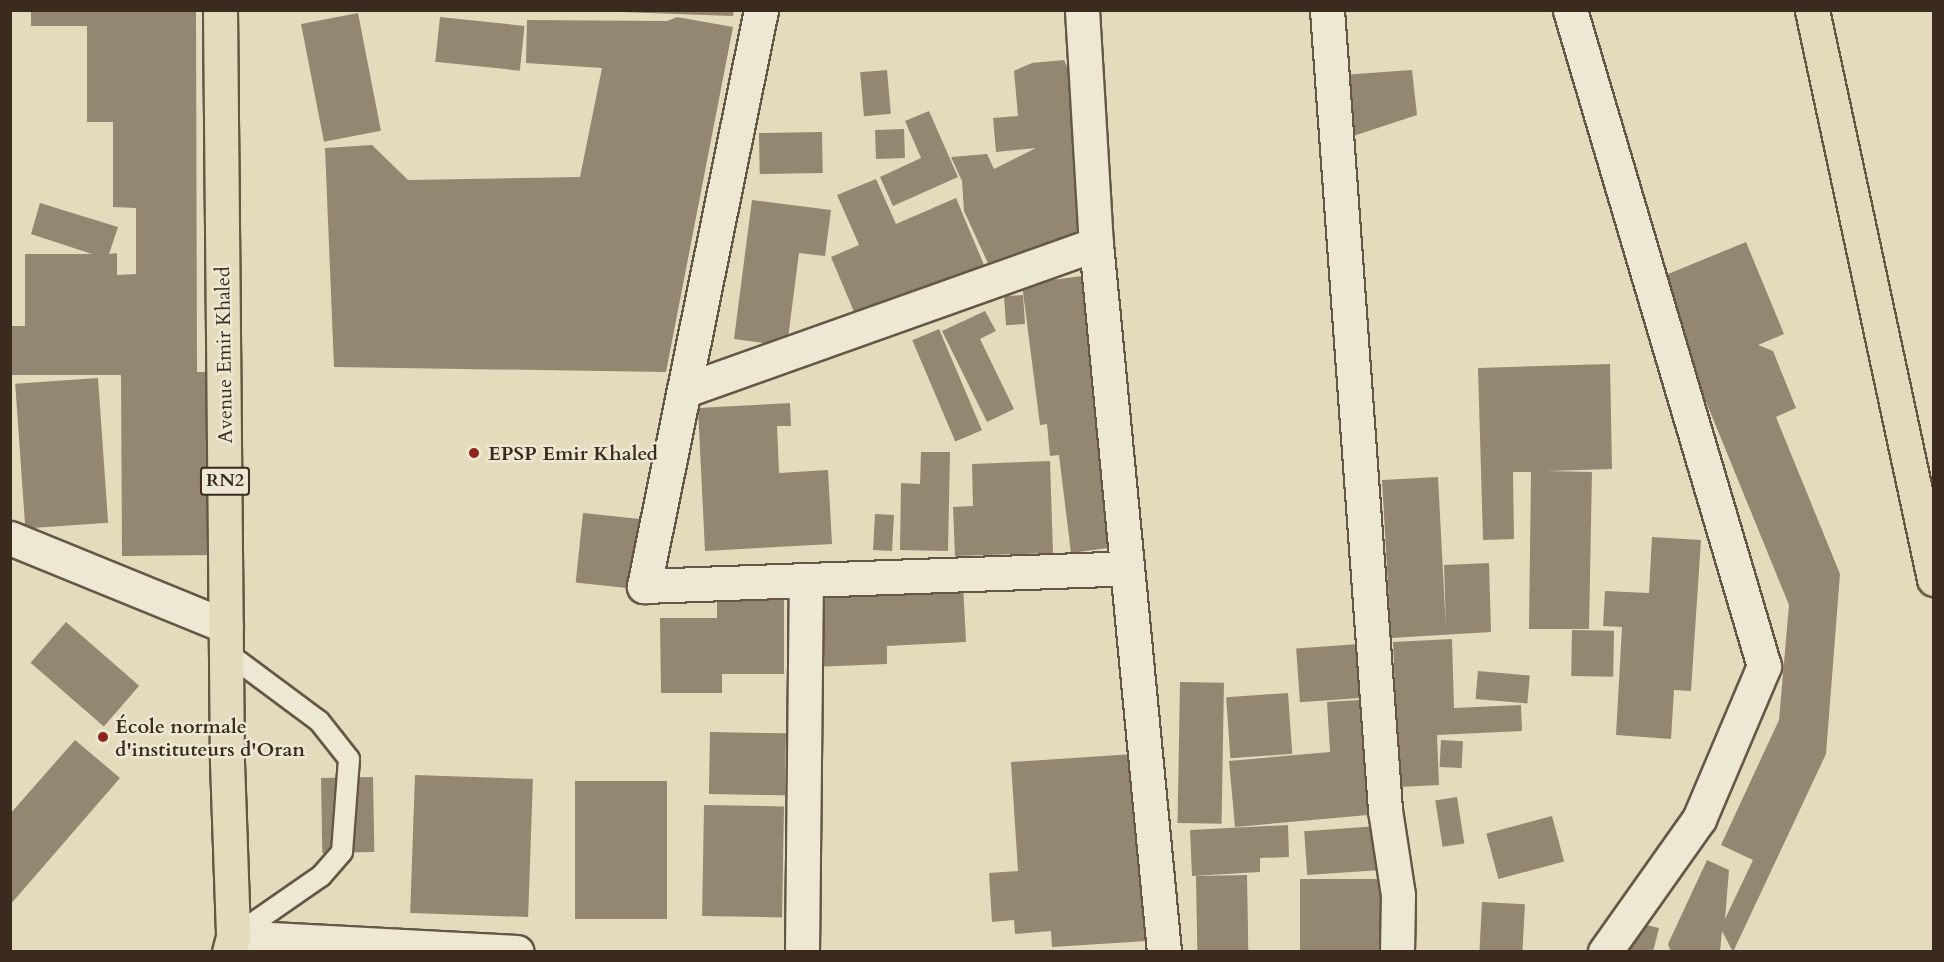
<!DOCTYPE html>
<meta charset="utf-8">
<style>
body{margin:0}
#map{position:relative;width:1944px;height:962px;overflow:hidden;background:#e4dbbc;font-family:Cardo,serif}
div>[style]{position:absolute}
.building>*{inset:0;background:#938771;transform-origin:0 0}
.roads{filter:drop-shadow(2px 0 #655746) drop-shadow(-2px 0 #655746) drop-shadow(0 2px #655746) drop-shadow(0 -2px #655746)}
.service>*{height:20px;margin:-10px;padding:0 10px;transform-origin:10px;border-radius:10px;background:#ede8d3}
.minor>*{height:33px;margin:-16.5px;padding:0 16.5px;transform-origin:16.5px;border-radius:16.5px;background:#ede8d3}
.tertiary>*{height:33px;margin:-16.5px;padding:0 16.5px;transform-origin:16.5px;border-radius:16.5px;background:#ede8d3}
.primary>*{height:33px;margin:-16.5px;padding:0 16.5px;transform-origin:16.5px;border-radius:16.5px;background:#e4dbbc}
.dots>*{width:16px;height:16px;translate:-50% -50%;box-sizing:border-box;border:3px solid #ede8d3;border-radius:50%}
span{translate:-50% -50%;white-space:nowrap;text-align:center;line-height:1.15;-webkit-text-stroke:5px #ede8d3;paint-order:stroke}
.shield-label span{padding:2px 4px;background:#ede8d3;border:2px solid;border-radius:4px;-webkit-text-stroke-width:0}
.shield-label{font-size:18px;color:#3b2b1f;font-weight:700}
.street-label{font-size:20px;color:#3b2b1f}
.poi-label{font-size:20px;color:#3b2b1f;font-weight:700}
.left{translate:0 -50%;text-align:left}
.frame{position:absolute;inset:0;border:12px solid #3b2b1f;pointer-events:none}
</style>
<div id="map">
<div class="building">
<i style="clip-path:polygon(31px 10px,196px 10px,197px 372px,210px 372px,211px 555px,122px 556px,121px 375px,10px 375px,10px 326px,25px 326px,25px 254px,92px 254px,31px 234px,40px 203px,118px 227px,109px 254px,117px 253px,117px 275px,136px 274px,136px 208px,113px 207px,113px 122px,87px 122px,87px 26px,31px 26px)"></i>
<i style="clip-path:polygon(565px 10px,734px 10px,733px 16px)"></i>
<i style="left:358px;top:13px;width:120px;height:58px;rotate:79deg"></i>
<i style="left:440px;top:17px;width:85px;height:45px;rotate:6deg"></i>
<i style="clip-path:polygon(677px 17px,733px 27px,666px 372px,334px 367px,325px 148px,372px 145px,408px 180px,580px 177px,602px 68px,526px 63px,527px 20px,667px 21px)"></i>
<i style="clip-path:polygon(1064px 60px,1075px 83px,1086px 228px,992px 272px,964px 211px,962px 181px,951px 157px,987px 154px,994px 169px,1036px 148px,996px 152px,993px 118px,1018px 116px,1014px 71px,1032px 63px)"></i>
<i style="left:887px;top:70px;width:44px;height:27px;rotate:85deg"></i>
<i style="clip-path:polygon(1412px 70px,1417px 115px,1332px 143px,1328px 76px)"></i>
<i style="clip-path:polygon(929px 111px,958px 177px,893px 206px,880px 177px,921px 158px,905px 121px)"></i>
<i style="left:904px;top:129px;width:29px;height:29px;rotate:88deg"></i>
<i style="left:822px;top:132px;width:41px;height:63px;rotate:89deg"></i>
<i style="clip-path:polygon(876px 179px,896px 224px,956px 198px,984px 265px,857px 319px,831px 257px,859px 245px,837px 195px)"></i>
<i style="clip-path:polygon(752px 200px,831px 210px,825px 256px,799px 253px,787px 346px,734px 339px)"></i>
<i style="clip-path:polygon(1746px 242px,1784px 334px,1758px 345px,1773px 351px,1796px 408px,1776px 417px,1840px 574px,1826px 754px,1733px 952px,1722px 931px,1720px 952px,1671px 952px,1668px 944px,1707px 860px,1729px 870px,1725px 919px,1753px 860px,1721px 845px,1779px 720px,1789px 605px,1656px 279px)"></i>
<i style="clip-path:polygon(1082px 276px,1115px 547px,1071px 553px,1059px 455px,1050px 456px,1047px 424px,1040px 425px,1022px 284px)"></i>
<i style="left:1023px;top:295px;width:29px;height:19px;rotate:86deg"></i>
<i style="clip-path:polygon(985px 311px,996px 331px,980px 339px,1014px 409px,987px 422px,942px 331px)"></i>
<i style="left:939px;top:329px;width:110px;height:29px;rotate:67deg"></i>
<i style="clip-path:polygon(1610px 364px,1612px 469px,1547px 471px,1592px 472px,1589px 629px,1529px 629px,1531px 472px,1513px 472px,1514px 539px,1483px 540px,1478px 368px)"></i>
<i style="left:98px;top:378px;width:145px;height:83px;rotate:86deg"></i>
<i style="clip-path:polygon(790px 403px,791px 426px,777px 426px,779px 473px,828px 470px,832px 544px,705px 551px,698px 408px)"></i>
<i style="clip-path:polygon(921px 452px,950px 452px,948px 551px,900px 550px,901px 483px,920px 484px)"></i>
<i style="clip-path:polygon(1050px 461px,1053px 553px,955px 556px,953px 507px,973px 506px,972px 464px)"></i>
<i style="clip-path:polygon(1438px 477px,1446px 630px,1444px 565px,1489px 563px,1491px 632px,1391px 638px,1382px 480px)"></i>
<i style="left:583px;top:513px;width:72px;height:70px;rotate:6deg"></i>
<i style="left:875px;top:514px;width:19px;height:36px;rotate:3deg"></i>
<i style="clip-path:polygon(1652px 537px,1701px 540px,1691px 691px,1674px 690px,1671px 739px,1616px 735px,1622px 627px,1603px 626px,1605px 591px,1649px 593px)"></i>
<i style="clip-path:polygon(963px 584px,966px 642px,887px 646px,887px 664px,812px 667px,809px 591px)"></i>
<i style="clip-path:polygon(717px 597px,784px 597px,784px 674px,722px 674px,722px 693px,661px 693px,660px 618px,717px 618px)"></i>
<i style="left:66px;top:622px;width:97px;height:54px;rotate:41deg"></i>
<i style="left:1572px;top:630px;width:42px;height:46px;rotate:1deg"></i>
<i style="clip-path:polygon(1452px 639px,1454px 708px,1521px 705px,1522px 731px,1437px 735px,1439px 785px,1399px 787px,1393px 642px)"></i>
<i style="left:1359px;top:644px;width:54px;height:63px;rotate:86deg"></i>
<i style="left:1478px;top:671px;width:52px;height:28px;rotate:5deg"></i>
<i style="left:1180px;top:682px;width:44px;height:141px;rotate:1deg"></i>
<i style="left:1288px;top:693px;width:61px;height:62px;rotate:86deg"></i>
<i style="clip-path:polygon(1359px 700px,1368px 815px,1235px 827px,1229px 761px,1330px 752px,1327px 702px)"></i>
<i style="left:710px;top:732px;width:76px;height:62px;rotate:1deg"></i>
<i style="clip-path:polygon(75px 740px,120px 778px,10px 905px,10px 814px)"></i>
<i style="left:1441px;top:740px;width:22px;height:27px;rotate:3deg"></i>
<i style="clip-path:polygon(1134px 754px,1147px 941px,1052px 947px,1051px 931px,1015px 934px,1014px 920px,992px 922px,989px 873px,1018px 871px,1011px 762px)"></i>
<i style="left:415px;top:775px;width:118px;height:138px;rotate:2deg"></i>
<i style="left:373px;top:777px;width:75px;height:52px;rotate:89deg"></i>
<i style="left:667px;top:781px;width:138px;height:92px;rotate:90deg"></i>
<i style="left:1457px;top:797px;width:47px;height:22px;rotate:81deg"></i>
<i style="left:704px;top:805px;width:80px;height:111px;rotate:1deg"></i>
<i style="left:1552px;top:816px;width:47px;height:68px;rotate:75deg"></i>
<i style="clip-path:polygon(1288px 825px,1289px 857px,1260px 858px,1260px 872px,1192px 876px,1190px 830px)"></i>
<i style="left:1378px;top:826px;width:44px;height:74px;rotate:86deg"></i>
<i style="left:1247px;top:875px;width:77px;height:51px;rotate:89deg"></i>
<i style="left:1383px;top:879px;width:73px;height:83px;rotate:90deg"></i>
<i style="left:1482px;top:902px;width:43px;height:50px;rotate:3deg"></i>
<i style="clip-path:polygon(1634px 922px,1659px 928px,1653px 952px,1627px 952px)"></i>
</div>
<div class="roads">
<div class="service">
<i style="left:226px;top:652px;width:116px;rotate:36.6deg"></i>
<i style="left:319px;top:721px;width:48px;rotate:51.7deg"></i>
<i style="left:349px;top:759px;width:93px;rotate:94.3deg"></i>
<i style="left:342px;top:852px;width:32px;rotate:131deg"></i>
<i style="left:321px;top:876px;width:107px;rotate:145.3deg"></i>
</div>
<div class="minor">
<i style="left:761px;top:10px;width:588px;rotate:101.48deg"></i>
<i style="left:644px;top:586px;width:481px;rotate:-2.1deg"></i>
<i style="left:1082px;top:10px;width:234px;rotate:86.6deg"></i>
<i style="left:1096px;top:244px;width:711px;rotate:84.51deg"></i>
<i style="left:1327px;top:10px;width:802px;rotate:85.85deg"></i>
<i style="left:1385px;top:810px;width:86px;rotate:81.3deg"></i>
<i style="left:1398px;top:895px;width:57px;rotate:91deg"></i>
<i style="left:1570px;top:10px;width:684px;rotate:73.53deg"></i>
<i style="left:1764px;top:666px;width:166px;rotate:113deg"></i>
<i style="left:1699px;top:819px;width:163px;rotate:125.3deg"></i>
<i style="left:686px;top:390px;width:435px;rotate:-19.6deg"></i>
<i style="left:802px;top:952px;width:372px;rotate:-89.4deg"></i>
</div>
<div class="tertiary">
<i style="left:10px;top:538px;width:233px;rotate:22.2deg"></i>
<i style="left:233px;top:937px;width:284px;rotate:3deg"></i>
</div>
<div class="primary">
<i style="left:220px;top:10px;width:752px;rotate:89.47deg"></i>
<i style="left:227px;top:762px;width:175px;rotate:88deg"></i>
<i style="left:233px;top:937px;width:16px;rotate:105deg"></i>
<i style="left:1812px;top:10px;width:582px;rotate:77.9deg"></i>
</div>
</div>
<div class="dots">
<i style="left:474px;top:453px;background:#8f2418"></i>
<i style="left:103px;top:737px;background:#8f2418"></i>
</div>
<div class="shield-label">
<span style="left:225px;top:481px">RN2</span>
</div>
<div class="street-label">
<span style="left:224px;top:355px;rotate:-91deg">Avenue Emir Khaled</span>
</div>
<div class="poi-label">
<span class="left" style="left:488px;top:453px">EPSP Emir Khaled</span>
<span class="left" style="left:115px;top:738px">École normale<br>d'instituteurs d'Oran</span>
</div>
<div class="frame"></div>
</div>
